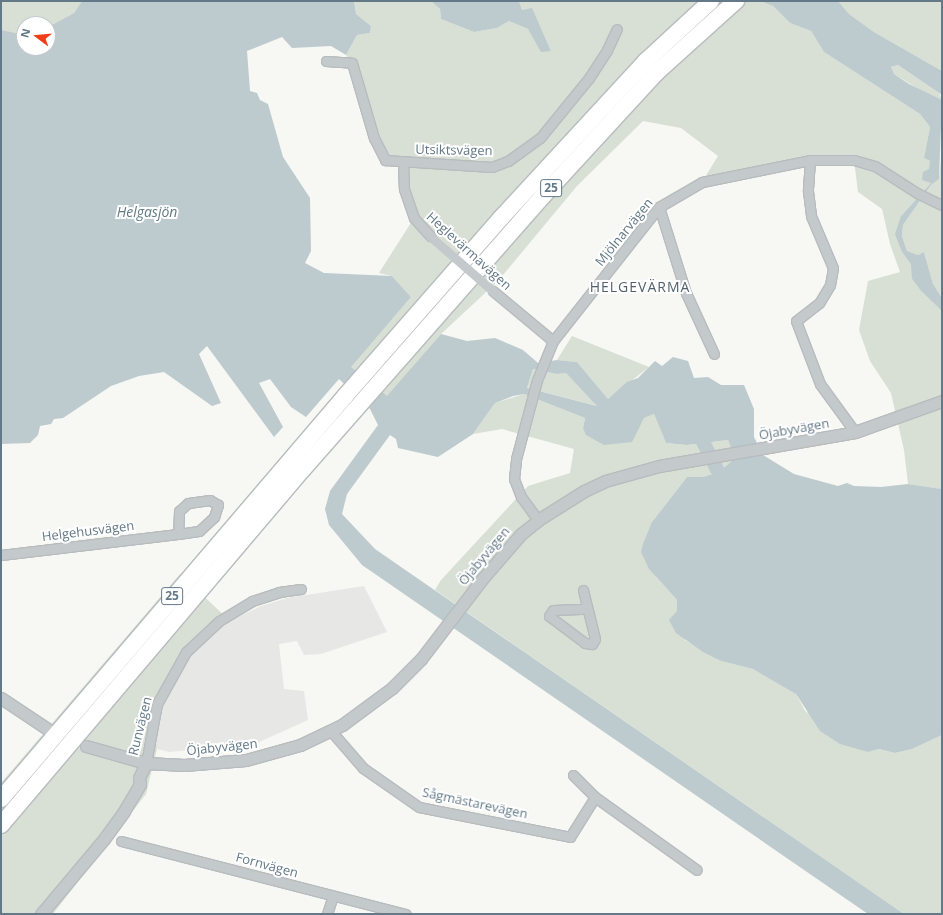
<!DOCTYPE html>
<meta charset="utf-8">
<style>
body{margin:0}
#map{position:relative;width:943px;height:915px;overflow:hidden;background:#f7f7f3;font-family:"Open Sans",sans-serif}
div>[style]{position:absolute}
.built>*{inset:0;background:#e7e8e6}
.green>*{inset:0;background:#d8dfd4}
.water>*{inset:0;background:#bdcace}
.river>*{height:14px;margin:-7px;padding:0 7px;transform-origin:7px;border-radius:7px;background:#bdcace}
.roads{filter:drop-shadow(1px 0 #b8bcbf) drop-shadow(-1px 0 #b8bcbf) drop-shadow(0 1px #b8bcbf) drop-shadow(0 -1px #b8bcbf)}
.minor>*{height:9px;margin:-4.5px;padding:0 4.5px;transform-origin:4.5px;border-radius:4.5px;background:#c4c9cc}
.tertiary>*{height:11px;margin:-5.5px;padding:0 5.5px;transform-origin:5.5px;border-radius:5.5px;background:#c4c9cc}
.motorway>*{height:16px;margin:-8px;padding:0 8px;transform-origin:8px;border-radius:8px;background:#fff}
.minor-bridge>*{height:9px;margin:-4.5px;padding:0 4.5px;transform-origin:4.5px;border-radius:4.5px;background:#c4c9cc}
span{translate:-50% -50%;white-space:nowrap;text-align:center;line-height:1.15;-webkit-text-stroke:4px #fff;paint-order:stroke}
.shield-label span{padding:1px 3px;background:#fff;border:1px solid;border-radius:3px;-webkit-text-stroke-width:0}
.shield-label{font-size:12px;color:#637987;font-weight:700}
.street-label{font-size:13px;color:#637987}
.water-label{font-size:14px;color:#5f7b83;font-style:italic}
.neighbourhood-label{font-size:14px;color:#52616b;letter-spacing:1px}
.frame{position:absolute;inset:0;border:2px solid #637987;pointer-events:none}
.north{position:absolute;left:16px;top:16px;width:40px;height:40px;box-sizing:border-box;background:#fff;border:1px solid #c1c9cf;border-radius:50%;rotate:286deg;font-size:11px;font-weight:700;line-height:16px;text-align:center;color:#637987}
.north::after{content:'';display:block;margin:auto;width:14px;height:18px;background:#f23e18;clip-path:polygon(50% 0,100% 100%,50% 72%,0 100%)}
</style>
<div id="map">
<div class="built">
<i style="clip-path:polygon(364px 586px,387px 632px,321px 654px,304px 655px,297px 641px,279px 644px,284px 689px,304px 691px,308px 720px,257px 743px,169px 752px,157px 749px,156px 733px,163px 701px,179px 670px,205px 640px,230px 621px,261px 606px,287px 598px)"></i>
</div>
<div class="green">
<i style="clip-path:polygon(1px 1px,82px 1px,74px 13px,48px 27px,48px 24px,24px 24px,24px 35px,21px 36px,1px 30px)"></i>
<i style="clip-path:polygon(354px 1px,431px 1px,440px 9px,441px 19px,474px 32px,497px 28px,509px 21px,528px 29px,551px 51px,532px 9px,522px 10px,519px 1px,760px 1px,773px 6px,790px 23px,811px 31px,824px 52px,920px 114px,930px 127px,924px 158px,930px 161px,931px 183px,901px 216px,902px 252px,912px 264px,912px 279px,921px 291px,942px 311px,942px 489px,908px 484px,904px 450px,891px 393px,870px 361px,859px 330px,868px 281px,900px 272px,890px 244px,882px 209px,858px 192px,854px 160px,810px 160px,702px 182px,718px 156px,681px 128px,643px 121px,577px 186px,498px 281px,441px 334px,387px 397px,350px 367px,411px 297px,392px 276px,379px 273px,414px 218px,403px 162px,385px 160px,352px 63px,346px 55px,357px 35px,370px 33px,371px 26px,356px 14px)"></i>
<i style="clip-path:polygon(838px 1px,942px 1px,942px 71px,874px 32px,849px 14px)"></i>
<i style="clip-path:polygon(898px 65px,939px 93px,942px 100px,930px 96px,894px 74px,891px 67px)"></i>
<i style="clip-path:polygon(942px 145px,942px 298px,933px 284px,924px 252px,918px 255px,907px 251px,902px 236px,903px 225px,931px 185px,939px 179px)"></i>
<i style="clip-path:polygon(572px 336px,649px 367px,608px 399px,577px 362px,557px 360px)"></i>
<i style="clip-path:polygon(533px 369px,557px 374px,566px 373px,598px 406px,527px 388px)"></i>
<i style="clip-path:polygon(524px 394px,585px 418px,583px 428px,639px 426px,644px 418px,654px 414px,666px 443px,687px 445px,728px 440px,735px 458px,719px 472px,703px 477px,687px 477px,652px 522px,655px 576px,677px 600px,677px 611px,685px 640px,721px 661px,753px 669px,779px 683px,796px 694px,805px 711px,868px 752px,879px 749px,895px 753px,912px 749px,942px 735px,942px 914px,904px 914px,435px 590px,441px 580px,528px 486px,570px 473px,574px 449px,502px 429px,473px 434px,495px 403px)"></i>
<i style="clip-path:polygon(180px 574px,230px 621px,205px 640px,179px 670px,163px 701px,156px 733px,157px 749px,146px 794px,53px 914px,1px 914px,1px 783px)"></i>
</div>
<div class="water">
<i style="clip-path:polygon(evenodd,82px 1px,354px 1px,356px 14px,371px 26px,370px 33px,357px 35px,346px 55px,331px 46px,292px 48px,282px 37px,247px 51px,250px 91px,257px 93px,260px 100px,268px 104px,283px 157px,310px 198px,311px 251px,305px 263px,324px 273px,392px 276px,411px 297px,351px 367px,387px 396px,441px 334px,467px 341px,495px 338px,523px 350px,538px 363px,557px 360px,577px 362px,608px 399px,627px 382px,638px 378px,655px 361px,662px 366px,673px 357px,688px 361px,694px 378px,708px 377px,721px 385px,744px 385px,754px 409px,754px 437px,763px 455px,794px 474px,838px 486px,847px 483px,854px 486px,881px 487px,908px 484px,942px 489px,942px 735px,912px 749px,895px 753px,879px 749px,868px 752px,840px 744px,820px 731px,796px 694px,753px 669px,721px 661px,703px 652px,676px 633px,669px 620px,677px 611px,677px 600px,649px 569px,641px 552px,643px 544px,652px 522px,687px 477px,703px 477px,719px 472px,735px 458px,728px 440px,687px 445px,666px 443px,654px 414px,644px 418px,632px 442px,604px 445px,586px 435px,583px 428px,585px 418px,524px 394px,513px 396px,495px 403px,473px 434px,438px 457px,398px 448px,396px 439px,390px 435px,347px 494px,342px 514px,375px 549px,904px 914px,868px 914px,362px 565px,329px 525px,325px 509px,330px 491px,378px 425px,370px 409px,339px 379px,306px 417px,291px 407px,270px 379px,259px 383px,283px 427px,274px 437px,207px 346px,199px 354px,221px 403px,212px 406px,164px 372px,139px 376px,111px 386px,63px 418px,54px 419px,51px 424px,40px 426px,38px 435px,30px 443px,1px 444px,1px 30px,24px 35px,24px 48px,48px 48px,48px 27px,74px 13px,82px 1px,533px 369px,557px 374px,566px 373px,597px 406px,527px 388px,533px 369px)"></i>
<i style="clip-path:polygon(431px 1px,519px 1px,522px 10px,532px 8px,551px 51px,541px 52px,528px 29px,509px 21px,497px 28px,474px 32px,441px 19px,440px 9px)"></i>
<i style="clip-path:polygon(760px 1px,838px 1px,849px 14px,874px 32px,942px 71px,942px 95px,898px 65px,891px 67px,894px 74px,909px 84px,942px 100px,939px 179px,931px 185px,903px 225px,902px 236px,907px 251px,918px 255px,924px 252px,933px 284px,942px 298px,942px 311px,921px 291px,912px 279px,911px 264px,902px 252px,895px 234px,901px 216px,931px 183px,922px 180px,923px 172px,929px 169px,930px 161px,924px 158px,930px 127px,920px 114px,824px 52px,811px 31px,790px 23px,773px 6px)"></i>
</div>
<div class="river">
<i style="left:695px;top:426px;width:71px;rotate:63.1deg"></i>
</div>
<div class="roads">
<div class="minor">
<i style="left:326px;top:61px;width:26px;rotate:4deg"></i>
<i style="left:352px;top:63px;width:78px;rotate:73.7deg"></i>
<i style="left:374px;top:138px;width:25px;rotate:63deg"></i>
<i style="left:385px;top:160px;width:107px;rotate:3.7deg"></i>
<i style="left:492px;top:167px;width:17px;rotate:-21deg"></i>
<i style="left:508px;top:161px;width:39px;rotate:-36deg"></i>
<i style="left:540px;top:138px;width:77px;rotate:-50.8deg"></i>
<i style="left:589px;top:78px;width:33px;rotate:-57deg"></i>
<i style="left:607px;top:50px;width:23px;rotate:-65deg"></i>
<i style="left:810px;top:160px;width:31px;rotate:94deg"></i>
<i style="left:808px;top:191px;width:25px;rotate:83deg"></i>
<i style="left:811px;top:216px;width:56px;rotate:67.1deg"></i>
<i style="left:833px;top:268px;width:17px;rotate:100deg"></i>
<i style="left:830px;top:285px;width:21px;rotate:121deg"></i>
<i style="left:819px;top:303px;width:29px;rotate:142deg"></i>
<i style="left:796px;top:321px;width:67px;rotate:69.1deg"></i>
<i style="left:820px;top:384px;width:59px;rotate:53.9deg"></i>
<i style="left:403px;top:162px;width:27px;rotate:88deg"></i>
<i style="left:404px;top:189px;width:31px;rotate:71deg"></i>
<i style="left:414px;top:218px;width:25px;rotate:48deg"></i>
<i style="left:659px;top:207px;width:90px;rotate:72.6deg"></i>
<i style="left:686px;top:293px;width:67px;rotate:65.3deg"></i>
<i style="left:493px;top:291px;width:78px;rotate:39.8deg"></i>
<i style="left:538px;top:520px;width:29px;rotate:-126deg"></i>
<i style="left:521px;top:497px;width:19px;rotate:-111deg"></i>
<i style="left:514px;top:479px;width:20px;rotate:-84deg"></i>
<i style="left:516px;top:459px;width:82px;rotate:-75.1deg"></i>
<i style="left:537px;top:380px;width:42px;rotate:-67.7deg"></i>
<i style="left:553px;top:341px;width:171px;rotate:-51.7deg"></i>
<i style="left:659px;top:207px;width:50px;rotate:-30.2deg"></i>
<i style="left:702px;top:182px;width:110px;rotate:-11.5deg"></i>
<i style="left:810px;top:160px;width:44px"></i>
<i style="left:854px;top:160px;width:22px;rotate:16deg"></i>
<i style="left:875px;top:166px;width:50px;rotate:32.7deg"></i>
<i style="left:917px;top:193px;width:28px;rotate:26deg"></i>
<i style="left:1px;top:555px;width:178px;rotate:-6.8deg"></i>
<i style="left:178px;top:534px;width:21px;rotate:-8deg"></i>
<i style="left:199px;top:531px;width:21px;rotate:-43deg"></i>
<i style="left:214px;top:517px;width:13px;rotate:-72deg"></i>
<i style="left:218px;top:505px;width:9px;rotate:-148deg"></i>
<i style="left:210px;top:500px;width:22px;rotate:172deg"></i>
<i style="left:188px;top:503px;width:12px;rotate:138deg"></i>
<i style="left:179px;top:511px;width:23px;rotate:92deg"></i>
<i style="left:583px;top:590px;width:50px;rotate:76.2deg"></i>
<i style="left:595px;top:639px;width:6px;rotate:121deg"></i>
<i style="left:592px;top:644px;width:7px;rotate:-172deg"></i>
<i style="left:585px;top:643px;width:45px;rotate:-143.1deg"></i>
<i style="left:549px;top:616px;width:7px;rotate:-56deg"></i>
<i style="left:553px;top:610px;width:34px;rotate:-2deg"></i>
<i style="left:331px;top:731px;width:49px;rotate:49.1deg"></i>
<i style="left:363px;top:768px;width:68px;rotate:34.9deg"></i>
<i style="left:419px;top:807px;width:154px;rotate:11.2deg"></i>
<i style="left:570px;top:837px;width:47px;rotate:-58deg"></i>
<i style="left:146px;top:763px;width:60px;rotate:-79.4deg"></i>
<i style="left:157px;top:704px;width:60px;rotate:-60.9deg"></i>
<i style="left:186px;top:652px;width:45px;rotate:-43.2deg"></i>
<i style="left:219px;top:621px;width:39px;rotate:-31deg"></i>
<i style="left:252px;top:601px;width:28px;rotate:-18deg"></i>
<i style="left:279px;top:592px;width:22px;rotate:-8deg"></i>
<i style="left:573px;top:775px;width:31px;rotate:45deg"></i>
<i style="left:595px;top:797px;width:125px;rotate:35.6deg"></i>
<i style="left:121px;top:841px;width:294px;rotate:14.4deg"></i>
<i style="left:327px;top:914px;width:19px;rotate:-72deg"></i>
</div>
<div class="tertiary">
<i style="left:1px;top:698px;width:58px;rotate:33.7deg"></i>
<i style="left:86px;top:746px;width:62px;rotate:15.8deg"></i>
<i style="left:146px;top:763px;width:38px;rotate:3deg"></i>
<i style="left:184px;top:765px;width:62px;rotate:-4.6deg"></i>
<i style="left:246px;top:760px;width:56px;rotate:-15.5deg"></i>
<i style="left:300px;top:745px;width:47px;rotate:-25.5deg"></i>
<i style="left:342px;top:725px;width:62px;rotate:-36.5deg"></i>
<i style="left:392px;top:688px;width:41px;rotate:-45deg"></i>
<i style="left:421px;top:659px;width:102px;rotate:-52.6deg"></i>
<i style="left:483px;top:578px;width:58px;rotate:-49.2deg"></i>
<i style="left:521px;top:534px;width:22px;rotate:-39deg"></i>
<i style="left:538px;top:520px;width:54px;rotate:-32.2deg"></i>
<i style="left:584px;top:491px;width:23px;rotate:-25deg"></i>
<i style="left:605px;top:481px;width:56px;rotate:-15.5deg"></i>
<i style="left:659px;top:466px;width:199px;rotate:-9.8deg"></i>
<i style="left:855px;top:432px;width:92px;rotate:-19.6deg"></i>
<i style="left:41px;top:914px;width:98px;rotate:-50deg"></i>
<i style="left:104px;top:839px;width:34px;rotate:-54deg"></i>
<i style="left:124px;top:811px;width:31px;rotate:-59deg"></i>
<i style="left:140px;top:784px;width:6px;rotate:-99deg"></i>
<i style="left:139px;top:778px;width:17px;rotate:-65deg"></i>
</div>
<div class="motorway">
<i style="left:1px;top:799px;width:531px;rotate:-49.5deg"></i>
<i style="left:346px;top:395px;width:235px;rotate:-48.8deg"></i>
<i style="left:501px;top:218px;width:214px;rotate:-47.3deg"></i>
<i style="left:646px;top:61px;width:88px;rotate:-42.7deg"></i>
<i style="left:1px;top:825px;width:468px;rotate:-49.7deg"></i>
<i style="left:304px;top:468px;width:362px;rotate:-48.7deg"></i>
<i style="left:543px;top:196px;width:167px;rotate:-47.4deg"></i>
<i style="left:656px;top:73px;width:108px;rotate:-42deg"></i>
</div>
</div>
<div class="minor-bridge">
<i style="left:431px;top:237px;width:82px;rotate:41.1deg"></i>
</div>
<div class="shield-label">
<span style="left:551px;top:188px">25</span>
<span style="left:172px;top:596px">25</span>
</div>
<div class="street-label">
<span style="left:454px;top:150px;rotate:1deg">Utsiktsvägen</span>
<span style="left:624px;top:232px;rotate:-51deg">Mjölnarvägen</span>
<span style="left:469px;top:251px;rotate:42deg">Heglevärmavägen</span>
<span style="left:794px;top:429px;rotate:-10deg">Öjabyvägen</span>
<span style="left:88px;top:531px;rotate:-7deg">Helgehusvägen</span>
<span style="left:484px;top:556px;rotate:-50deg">Öjabyvägen</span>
<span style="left:140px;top:726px;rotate:-76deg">Runvägen</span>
<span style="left:222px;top:747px;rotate:-6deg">Öjabyvägen</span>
<span style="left:475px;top:803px;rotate:12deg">Sågmästarevägen</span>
<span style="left:267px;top:865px;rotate:15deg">Fornvägen</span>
</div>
<div class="water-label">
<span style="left:147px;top:212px">Helgasjön</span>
</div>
<div class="neighbourhood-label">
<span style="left:640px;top:287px">HELGEVÄRMA</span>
</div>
<div class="frame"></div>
<div class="north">N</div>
</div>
